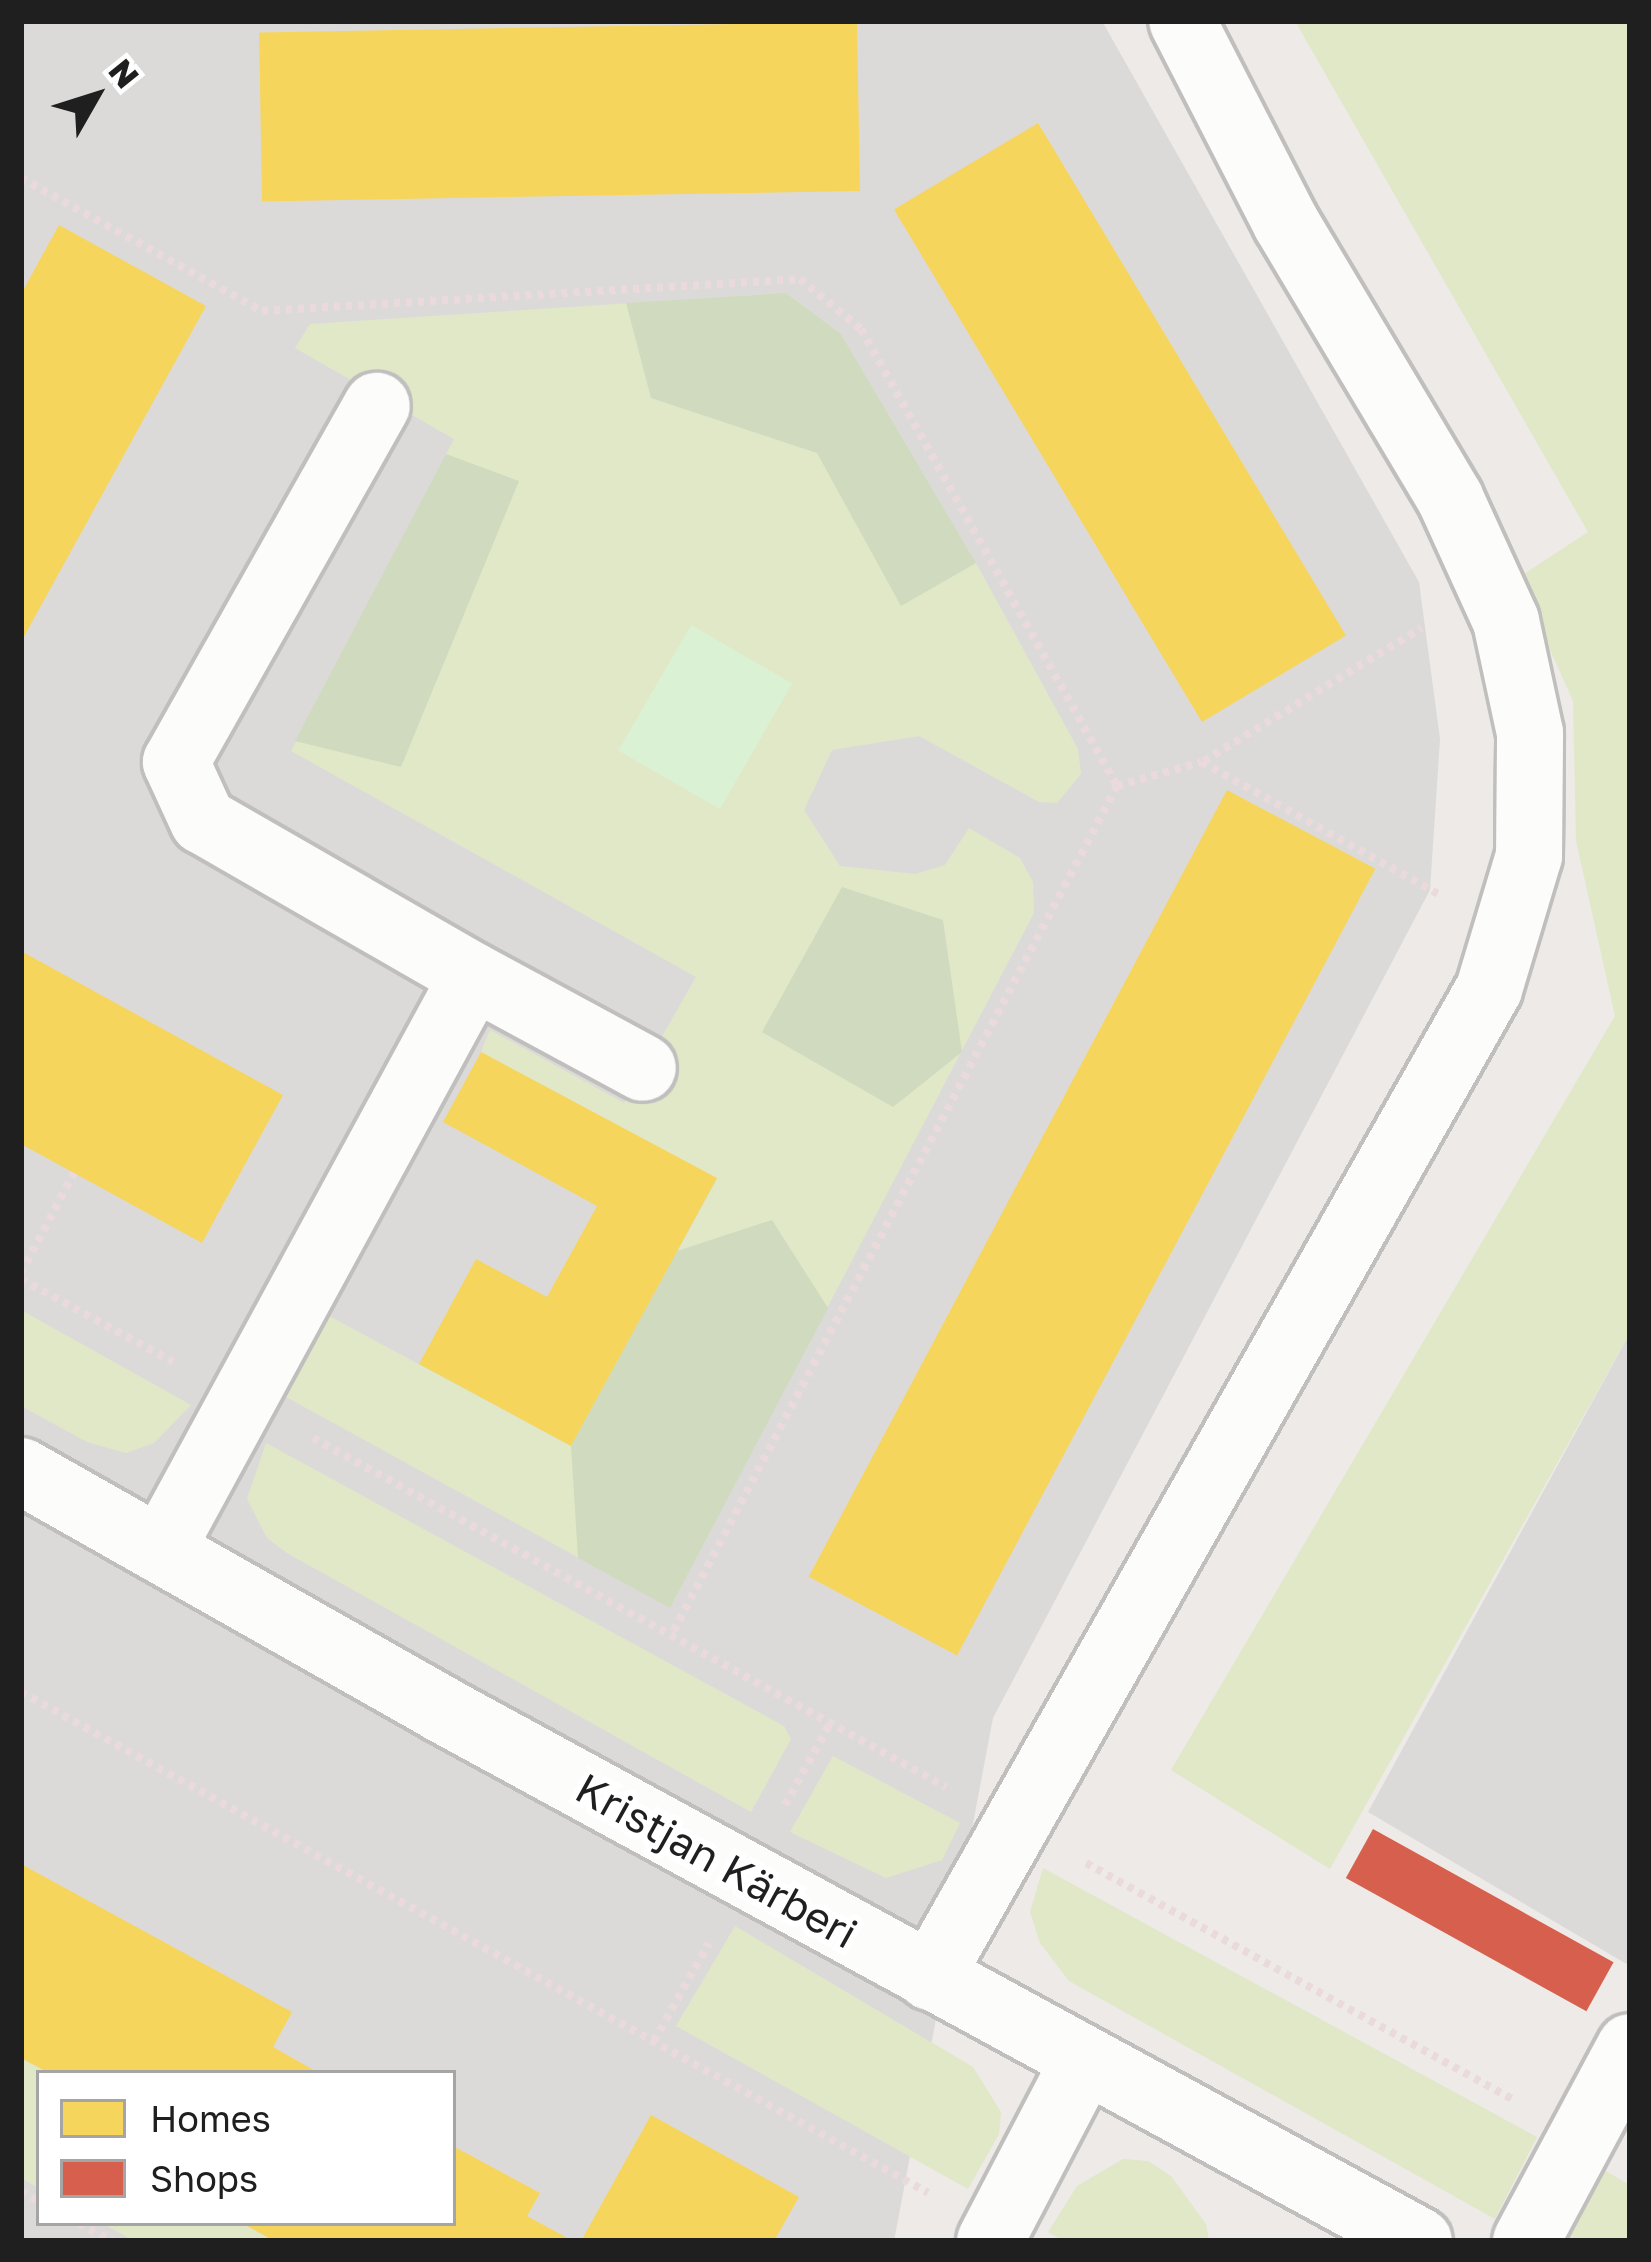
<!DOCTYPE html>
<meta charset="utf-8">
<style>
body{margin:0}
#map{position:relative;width:1651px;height:2262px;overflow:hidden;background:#edeae7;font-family:"Golos Text",sans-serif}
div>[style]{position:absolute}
.residential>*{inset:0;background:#dcdad9}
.grass>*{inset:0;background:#e1e8c8}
.forest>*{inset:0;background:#cfdabe}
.park>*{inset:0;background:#dbf1d4;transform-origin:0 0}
.parking>*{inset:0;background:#dbdad8}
.homes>*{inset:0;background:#f6d55c;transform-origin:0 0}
.shops>*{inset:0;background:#d6604d;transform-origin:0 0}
.path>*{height:8px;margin-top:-4px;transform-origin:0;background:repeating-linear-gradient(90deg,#eadadc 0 6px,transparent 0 12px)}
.roads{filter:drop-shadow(3px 0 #c0bfbe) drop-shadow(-3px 0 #c0bfbe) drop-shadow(0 3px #c0bfbe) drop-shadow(0 -3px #c0bfbe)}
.minor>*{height:66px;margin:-33px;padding:0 33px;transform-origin:33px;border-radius:33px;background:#fcfcfb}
span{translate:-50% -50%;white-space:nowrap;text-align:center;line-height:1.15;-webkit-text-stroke:12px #fff;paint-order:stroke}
.street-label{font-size:42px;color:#1f1f1f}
.frame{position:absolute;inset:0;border:24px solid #1f1f1f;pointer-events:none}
.legend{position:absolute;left:36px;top:2070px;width:420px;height:156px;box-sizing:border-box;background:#fff;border:3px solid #a5a5a5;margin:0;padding:15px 21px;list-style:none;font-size:36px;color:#1f1f1f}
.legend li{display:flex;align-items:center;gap:24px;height:60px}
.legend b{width:60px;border:3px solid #a5a5a5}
.north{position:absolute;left:36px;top:36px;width:120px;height:120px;-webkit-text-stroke:9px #fff;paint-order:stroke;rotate:51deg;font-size:33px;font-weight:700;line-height:48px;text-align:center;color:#1f1f1f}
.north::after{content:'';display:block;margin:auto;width:42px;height:54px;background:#1f1f1f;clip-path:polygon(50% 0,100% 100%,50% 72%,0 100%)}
</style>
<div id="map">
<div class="residential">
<i style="clip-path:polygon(evenodd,21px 21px,1102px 21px,1419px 582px,1440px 739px,1430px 890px,993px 1718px,894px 2241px,21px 2241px,21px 21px,39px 2073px,453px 2073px,453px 2223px,39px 2223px,39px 2073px)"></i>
</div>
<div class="grass">
<i style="clip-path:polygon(1295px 21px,1630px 21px,1630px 1333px,1330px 1869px,1171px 1770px,1615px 1016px,1576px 841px,1573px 701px,1518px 578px,1588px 532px)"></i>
<i style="clip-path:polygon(786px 293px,841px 334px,976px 563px,1078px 749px,1081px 774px,1057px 803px,1039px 802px,919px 736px,832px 750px,804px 810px,840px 866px,915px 874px,945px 865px,969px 828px,1020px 858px,1033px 882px,1034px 913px,670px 1608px,286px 1397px,329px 1316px,571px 1446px,717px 1179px,481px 1052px,490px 1030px,624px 1103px,696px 977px,291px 751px,454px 439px,295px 348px,310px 324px)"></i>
<i style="clip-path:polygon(21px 1310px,191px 1405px,154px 1443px,126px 1453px,87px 1442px,21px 1406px)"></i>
<i style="clip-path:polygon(266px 1443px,784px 1726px,791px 1739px,751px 1812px,287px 1553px,267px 1538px,247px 1499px)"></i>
<i style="clip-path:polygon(833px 1756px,960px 1823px,942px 1860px,886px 1878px,790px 1832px)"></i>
<i style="clip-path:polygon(1043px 1868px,1537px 2137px,1495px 2219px,1069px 1981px,1040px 1943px,1030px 1912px)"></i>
<i style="clip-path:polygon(735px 1926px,973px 2067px,1001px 2112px,999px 2134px,968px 2189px,676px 2026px)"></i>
<i style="clip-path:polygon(21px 2058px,49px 2073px,39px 2073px,39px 2188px,21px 2178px)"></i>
<i style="clip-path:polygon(1123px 2159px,1148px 2161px,1171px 2176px,1206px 2224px,1209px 2241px,1064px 2241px,1048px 2232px,1077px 2186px)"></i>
<i style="clip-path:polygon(1604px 2170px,1630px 2185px,1630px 2241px,1565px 2241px)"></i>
<i style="clip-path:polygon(102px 2223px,242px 2223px,274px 2241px,134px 2241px)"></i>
</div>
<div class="forest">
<i style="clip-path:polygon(786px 293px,841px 334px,976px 563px,901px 606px,817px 453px,651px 398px,626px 303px)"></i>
<i style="clip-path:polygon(446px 454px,519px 481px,401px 767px,295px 741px)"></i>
<i style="clip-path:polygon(842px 887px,943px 920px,962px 1052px,893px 1107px,762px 1032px)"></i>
<i style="clip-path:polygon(772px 1220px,828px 1308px,670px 1608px,578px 1558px,571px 1446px,677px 1251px)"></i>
</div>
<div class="park">
<i style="left:691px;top:625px;width:117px;height:145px;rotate:30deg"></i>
</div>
<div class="parking">
<i style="clip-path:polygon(1630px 1333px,1630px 1966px,1368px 1812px)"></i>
<i style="clip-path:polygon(21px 1471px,84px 1507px,118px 1633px,77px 1653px,21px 1622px)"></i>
</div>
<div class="homes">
<i style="left:857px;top:22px;width:169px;height:598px;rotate:89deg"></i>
<i style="left:1038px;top:123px;width:598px;height:168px;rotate:59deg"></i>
<i style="clip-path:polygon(59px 225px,206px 306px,21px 642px,21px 294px)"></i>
<i style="left:1227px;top:790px;width:168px;height:891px;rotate:28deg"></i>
<i style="clip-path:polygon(21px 951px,283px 1095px,202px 1243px,21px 1144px)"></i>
<i style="clip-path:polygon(481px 1052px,717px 1178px,571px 1446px,419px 1364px,476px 1259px,547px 1297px,597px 1206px,443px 1122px)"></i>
<i style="clip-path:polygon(21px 1864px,292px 2012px,273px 2047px,319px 2073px,49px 2073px,21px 2058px)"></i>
<i style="clip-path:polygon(651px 2115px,799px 2197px,774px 2241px,581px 2241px)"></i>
<i style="clip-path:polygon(453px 2146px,540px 2193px,527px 2216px,573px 2241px,274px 2241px,242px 2223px,453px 2223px)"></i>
</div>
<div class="shops">
<i style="left:1373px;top:1829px;width:275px;height:56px;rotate:29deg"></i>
</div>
<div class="path">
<i style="left:21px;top:178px;width:275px;rotate:28.9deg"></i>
<i style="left:262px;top:311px;width:539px;rotate:-3.4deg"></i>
<i style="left:800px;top:279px;width:79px;rotate:39.3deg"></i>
<i style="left:861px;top:329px;width:524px;rotate:60.74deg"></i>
<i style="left:1117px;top:786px;width:958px;rotate:117.69deg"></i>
<i style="left:1204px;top:761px;width:255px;rotate:-31.5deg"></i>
<i style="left:1117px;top:786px;width:88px;rotate:-15.8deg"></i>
<i style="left:1202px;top:762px;width:270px;rotate:29.2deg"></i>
<i style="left:21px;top:1273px;width:113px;rotate:-62.1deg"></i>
<i style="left:21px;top:1279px;width:173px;rotate:28.6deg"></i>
<i style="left:313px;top:1438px;width:723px;rotate:28.87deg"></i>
<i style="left:21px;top:1692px;width:1036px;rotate:28.91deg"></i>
<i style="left:785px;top:1805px;width:91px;rotate:-61.2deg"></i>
<i style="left:1086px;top:1863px;width:488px;rotate:29deg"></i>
<i style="left:654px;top:2041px;width:112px;rotate:-60.7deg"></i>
<i style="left:21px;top:2191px;width:21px;rotate:29deg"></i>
<i style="left:79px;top:2223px;width:38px;rotate:29deg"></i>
</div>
<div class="roads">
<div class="minor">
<i style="left:473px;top:976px;width:193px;rotate:28.4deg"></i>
<i style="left:21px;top:1471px;width:485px;rotate:29.5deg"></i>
<i style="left:443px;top:1710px;width:1111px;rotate:28.55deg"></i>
<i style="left:161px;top:1550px;width:653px;rotate:-61.47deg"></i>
<i style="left:473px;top:976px;width:311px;rotate:-150.1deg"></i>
<i style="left:203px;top:821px;width:65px;rotate:-114.6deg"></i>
<i style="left:176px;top:762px;width:409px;rotate:-60.6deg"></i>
<i style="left:930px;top:1977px;width:1135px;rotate:-60.5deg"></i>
<i style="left:1489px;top:989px;width:139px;rotate:-73.3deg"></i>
<i style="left:1529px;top:856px;width:123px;rotate:-89.5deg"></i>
<i style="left:1530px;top:733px;width:115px;rotate:-102.1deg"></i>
<i style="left:1506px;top:621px;width:135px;rotate:-114.5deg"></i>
<i style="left:1450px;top:498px;width:320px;rotate:-120.8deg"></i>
<i style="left:1286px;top:223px;width:227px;rotate:-117.2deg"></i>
<i style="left:990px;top:2241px;width:203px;rotate:-62.4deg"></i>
<i style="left:1526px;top:2241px;width:220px;rotate:-61.8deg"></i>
</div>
</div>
<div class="street-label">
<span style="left:717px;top:1860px;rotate:29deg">Kristjan Kärberi</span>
</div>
<div class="frame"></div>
<ul class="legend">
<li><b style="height:33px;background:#f6d55c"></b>Homes</li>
<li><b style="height:33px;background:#d6604d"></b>Shops</li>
</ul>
<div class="north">N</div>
</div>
